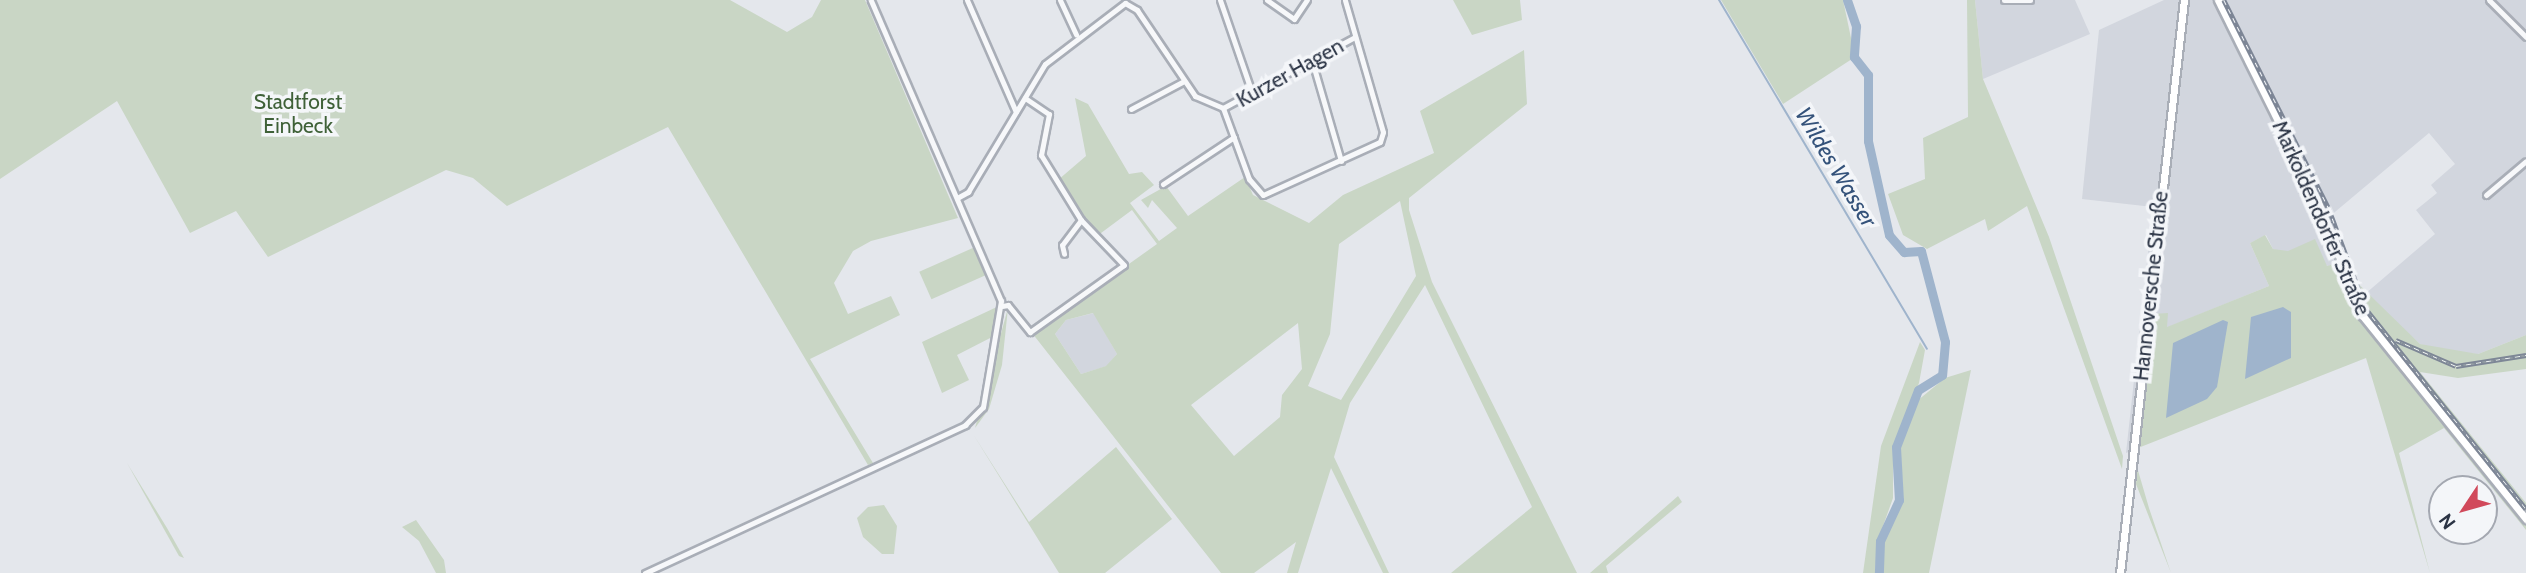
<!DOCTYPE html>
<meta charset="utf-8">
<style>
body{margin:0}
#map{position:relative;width:2526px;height:573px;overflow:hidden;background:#e4e7ec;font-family:Cabin,sans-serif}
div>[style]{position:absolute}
.built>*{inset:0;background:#d2d6de}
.green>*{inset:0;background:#c9d6c5;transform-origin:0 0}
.water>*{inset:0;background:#9fb4cc}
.stream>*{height:2px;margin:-1px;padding:0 1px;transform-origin:1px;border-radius:1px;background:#9fb4cc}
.river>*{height:9px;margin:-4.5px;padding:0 4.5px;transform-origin:4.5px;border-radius:4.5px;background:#9fb4cc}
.roads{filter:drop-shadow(2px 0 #a9aeb7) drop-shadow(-2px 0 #a9aeb7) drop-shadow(0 2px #a9aeb7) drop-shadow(0 -2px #a9aeb7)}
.minor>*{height:5px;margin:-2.5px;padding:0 2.5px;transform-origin:2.5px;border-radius:2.5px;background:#f7f8fa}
.major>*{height:7px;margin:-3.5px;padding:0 3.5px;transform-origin:3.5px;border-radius:3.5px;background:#fff}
.rail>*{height:4.5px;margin-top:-2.25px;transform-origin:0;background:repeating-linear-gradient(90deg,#f4f6f9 0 5px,#7d8696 0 10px);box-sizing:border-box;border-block:2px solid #7d8696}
span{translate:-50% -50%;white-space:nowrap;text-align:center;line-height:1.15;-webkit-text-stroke:7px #f4f6f9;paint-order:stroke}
.street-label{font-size:21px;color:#2b3445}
.park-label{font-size:21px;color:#3f6138}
.water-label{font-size:23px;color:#34527a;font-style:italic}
.north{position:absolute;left:2428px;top:475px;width:70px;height:70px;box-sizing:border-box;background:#f4f6f9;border:2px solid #a4a8b1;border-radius:50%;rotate:234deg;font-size:19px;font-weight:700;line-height:28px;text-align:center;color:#2b3445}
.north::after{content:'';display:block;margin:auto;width:24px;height:32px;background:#d1495b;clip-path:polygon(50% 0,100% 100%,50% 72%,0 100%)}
</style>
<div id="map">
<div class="built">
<i style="clip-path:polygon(1975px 0,2075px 0,2090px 34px,1983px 79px)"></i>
<i style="clip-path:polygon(2164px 0,2526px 0,2526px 335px,2478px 354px,2447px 353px,2420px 344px,2365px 294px,2435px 234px,2416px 210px,2437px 193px,2431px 185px,2455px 164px,2429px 133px,2323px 222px,2337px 263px,2328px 266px,2273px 249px,2266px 235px,2250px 243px,2269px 286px,2166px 328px,2167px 314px,2152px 314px,2138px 448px,2126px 453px,2153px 207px,2082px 199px,2099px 30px)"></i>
<i style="clip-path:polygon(1094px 313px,1117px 354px,1107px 366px,1081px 374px,1055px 334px,1066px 320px)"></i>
</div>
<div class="green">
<i style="clip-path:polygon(0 0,730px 0,787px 32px,812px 17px,821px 0,865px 0,958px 218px,871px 241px,853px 251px,834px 283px,848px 314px,891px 296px,900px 315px,810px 359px,873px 463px,868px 465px,668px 127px,507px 206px,473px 178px,446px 170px,268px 257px,236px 211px,190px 233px,117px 101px,0 179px)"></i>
<i style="clip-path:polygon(1453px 0,1520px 0,1522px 20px,1472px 35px)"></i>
<i style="clip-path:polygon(1721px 0,1843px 0,1855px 57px,1783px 104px)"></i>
<i style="clip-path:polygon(1967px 0,1975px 0,1983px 79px,2049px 237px,2123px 456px,2122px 469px,2027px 206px,1988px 231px,1985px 219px,1927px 249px,1903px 235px,1888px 194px,1925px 179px,1923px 138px,1968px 117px)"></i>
<i style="clip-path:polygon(evenodd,1524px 50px,1527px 104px,1409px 198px,1409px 210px,1432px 282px,1577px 573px,1451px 573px,1532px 507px,1425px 285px,1350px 403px,1334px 457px,1389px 573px,1383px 573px,1331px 468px,1298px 573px,1287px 573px,1296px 542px,1254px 573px,1221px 573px,1032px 333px,1157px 244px,1132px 210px,1097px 236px,1058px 180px,1086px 156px,1075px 98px,1088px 104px,1129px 174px,1142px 172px,1154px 185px,1130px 203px,1159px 241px,1177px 228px,1152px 200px,1148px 208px,1141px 200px,1166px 186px,1188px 216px,1245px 177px,1253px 195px,1309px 223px,1343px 195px,1434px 153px,1420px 111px,1524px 50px,1400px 201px,1416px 276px,1341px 400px,1308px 386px,1330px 334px,1339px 244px,1400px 201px,1524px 50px,1093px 313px,1117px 354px,1106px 366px,1081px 374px,1055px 334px,1066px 320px,1093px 313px,1524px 50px,1298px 323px,1302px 369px,1282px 395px,1280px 417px,1234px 456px,1191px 405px,1298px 323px)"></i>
<i style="clip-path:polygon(2265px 235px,2273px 249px,2288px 251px,2315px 239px,2327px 266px,2337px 263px,2420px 344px,2478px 354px,2526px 335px,2526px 369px,2458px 378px,2420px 372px,2526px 503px,2526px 530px,2444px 428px,2399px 453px,2430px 573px,2366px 358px,2138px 448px,2152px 314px,2168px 313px,2167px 327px,2269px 286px,2250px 243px)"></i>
<i style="left:975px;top:247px;width:30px;height:61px;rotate:66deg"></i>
<i style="clip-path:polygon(999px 306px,996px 335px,957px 355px,969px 380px,942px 393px,922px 342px)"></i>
<i style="clip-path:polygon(1008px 308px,1002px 365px,989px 409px,975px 428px)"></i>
<i style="clip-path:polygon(1920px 342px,1925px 350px,1919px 383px,1893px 451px,1893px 498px,1878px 540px,1875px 573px,1863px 573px,1881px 446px)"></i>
<i style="clip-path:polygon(1971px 370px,1929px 573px,1882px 573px,1883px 545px,1903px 494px,1900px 441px,1917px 401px,1945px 378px)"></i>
<i style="clip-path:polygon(973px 434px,1029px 522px,1116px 447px,1172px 519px,1105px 573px,1059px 573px)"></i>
<i style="clip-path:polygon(127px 463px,167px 528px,184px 558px,179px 556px)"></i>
<i style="clip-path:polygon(2137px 467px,2149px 508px,2171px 573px,2136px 484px)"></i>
<i style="clip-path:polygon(1678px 496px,1682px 502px,1606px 566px,1608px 573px,1590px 573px)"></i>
<i style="clip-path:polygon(884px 505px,897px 526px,894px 554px,882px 554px,863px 537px,857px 518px,868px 507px)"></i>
<i style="clip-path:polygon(416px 520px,444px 560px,446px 573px,436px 573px,419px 541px,402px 527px)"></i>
</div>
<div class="water">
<i style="clip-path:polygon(2283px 307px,2291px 312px,2291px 358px,2245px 379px,2251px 317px)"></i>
<i style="clip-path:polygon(2223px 320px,2228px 322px,2217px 387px,2207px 399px,2166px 418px,2173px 343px)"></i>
</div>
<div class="stream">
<i style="left:1719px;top:0;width:406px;rotate:59.2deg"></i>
</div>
<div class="river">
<i style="left:1847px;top:0;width:28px;rotate:71deg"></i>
<i style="left:1856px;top:26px;width:31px;rotate:94deg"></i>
<i style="left:1854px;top:57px;width:23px;rotate:52deg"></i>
<i style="left:1868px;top:75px;width:66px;rotate:90deg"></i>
<i style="left:1868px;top:141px;width:96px;rotate:77.4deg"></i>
<i style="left:1889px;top:235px;width:23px;rotate:49deg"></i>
<i style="left:1904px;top:252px;width:17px;rotate:-3deg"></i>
<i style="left:1921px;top:251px;width:94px;rotate:75.2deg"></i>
<i style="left:1945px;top:342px;width:33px;rotate:95deg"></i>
<i style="left:1942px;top:375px;width:28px;rotate:148deg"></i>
<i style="left:1918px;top:390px;width:61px;rotate:111.1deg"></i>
<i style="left:1896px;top:447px;width:53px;rotate:86.8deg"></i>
<i style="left:1899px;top:500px;width:45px;rotate:114.9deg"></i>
<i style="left:1880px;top:541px;width:32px;rotate:92deg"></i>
</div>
<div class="roads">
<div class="minor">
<i style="left:967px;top:0;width:122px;rotate:66.4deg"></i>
<i style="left:1060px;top:0;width:38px;rotate:65deg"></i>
<i style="left:1220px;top:0;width:98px;rotate:71deg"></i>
<i style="left:1267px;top:0;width:33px;rotate:35deg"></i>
<i style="left:1294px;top:19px;width:23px;rotate:-56deg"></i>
<i style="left:2004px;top:0;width:26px"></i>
<i style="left:2489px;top:0;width:52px;rotate:45deg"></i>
<i style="left:1312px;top:61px;width:104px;rotate:73.8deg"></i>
<i style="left:1025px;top:98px;width:29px;rotate:34deg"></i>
<i style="left:1049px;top:114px;width:42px;rotate:101deg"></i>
<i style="left:1041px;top:155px;width:76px;rotate:58.4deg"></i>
<i style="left:1081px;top:220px;width:31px;rotate:127deg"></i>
<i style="left:1062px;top:245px;width:9px;rotate:77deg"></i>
<i style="left:1223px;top:108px;width:76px;rotate:69.9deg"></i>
<i style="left:1249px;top:179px;width:21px;rotate:49deg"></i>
<i style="left:1263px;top:195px;width:128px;rotate:-24.4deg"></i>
<i style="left:1380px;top:142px;width:10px;rotate:-73deg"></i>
<i style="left:1383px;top:132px;width:137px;rotate:-106.1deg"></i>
<i style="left:1223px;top:108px;width:150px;rotate:-28.3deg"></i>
<i style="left:1131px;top:109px;width:60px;rotate:-27.8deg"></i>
<i style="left:1163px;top:184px;width:85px;rotate:-33.5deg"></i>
<i style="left:2486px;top:195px;width:52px;rotate:-40.4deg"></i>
<i style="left:957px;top:198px;width:13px;rotate:-29deg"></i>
<i style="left:968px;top:192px;width:149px;rotate:-59deg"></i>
<i style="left:1045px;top:64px;width:101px;rotate:-37.3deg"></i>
<i style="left:1125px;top:3px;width:14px;rotate:30deg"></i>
<i style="left:1137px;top:10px;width:104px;rotate:56deg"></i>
<i style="left:1195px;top:96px;width:30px;rotate:23deg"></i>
<i style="left:1002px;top:306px;width:6px;rotate:-9deg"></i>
<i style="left:1008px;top:305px;width:35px;rotate:51deg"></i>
<i style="left:1030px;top:332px;width:115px;rotate:-35.5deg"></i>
<i style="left:1124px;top:265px;width:62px;rotate:-133.7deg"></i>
<i style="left:645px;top:573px;width:353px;rotate:-24.8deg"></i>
<i style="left:965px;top:425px;width:25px;rotate:-45deg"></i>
<i style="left:983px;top:407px;width:108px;rotate:-80.4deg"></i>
<i style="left:1001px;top:301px;width:328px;rotate:-113.4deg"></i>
</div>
<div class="major">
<i style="left:2218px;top:0;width:220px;rotate:63.6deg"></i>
<i style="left:2316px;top:197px;width:127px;rotate:68.7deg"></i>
<i style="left:2362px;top:315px;width:262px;rotate:51.2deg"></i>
<i style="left:2120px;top:573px;width:577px;rotate:-83.63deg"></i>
</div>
</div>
<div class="rail">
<i style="left:2224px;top:0;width:234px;rotate:63.3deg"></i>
<i style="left:2329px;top:209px;width:107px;rotate:69.7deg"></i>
<i style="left:2366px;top:309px;width:256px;rotate:51.3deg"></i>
<i style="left:2396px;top:340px;width:65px;rotate:23.4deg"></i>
<i style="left:2456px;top:366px;width:71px;rotate:-8.9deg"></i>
</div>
<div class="street-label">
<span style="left:1290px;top:73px;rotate:-29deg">Kurzer Hagen</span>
<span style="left:2321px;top:218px;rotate:66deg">Markoldendorfer Straße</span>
<span style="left:2151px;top:286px;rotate:-84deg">Hannoversche Straße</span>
</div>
<div class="park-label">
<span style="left:298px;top:114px">Stadtforst<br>Einbeck</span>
</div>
<div class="water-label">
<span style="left:1836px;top:167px;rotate:59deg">Wildes Wasser</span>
</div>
<div class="north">N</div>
</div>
